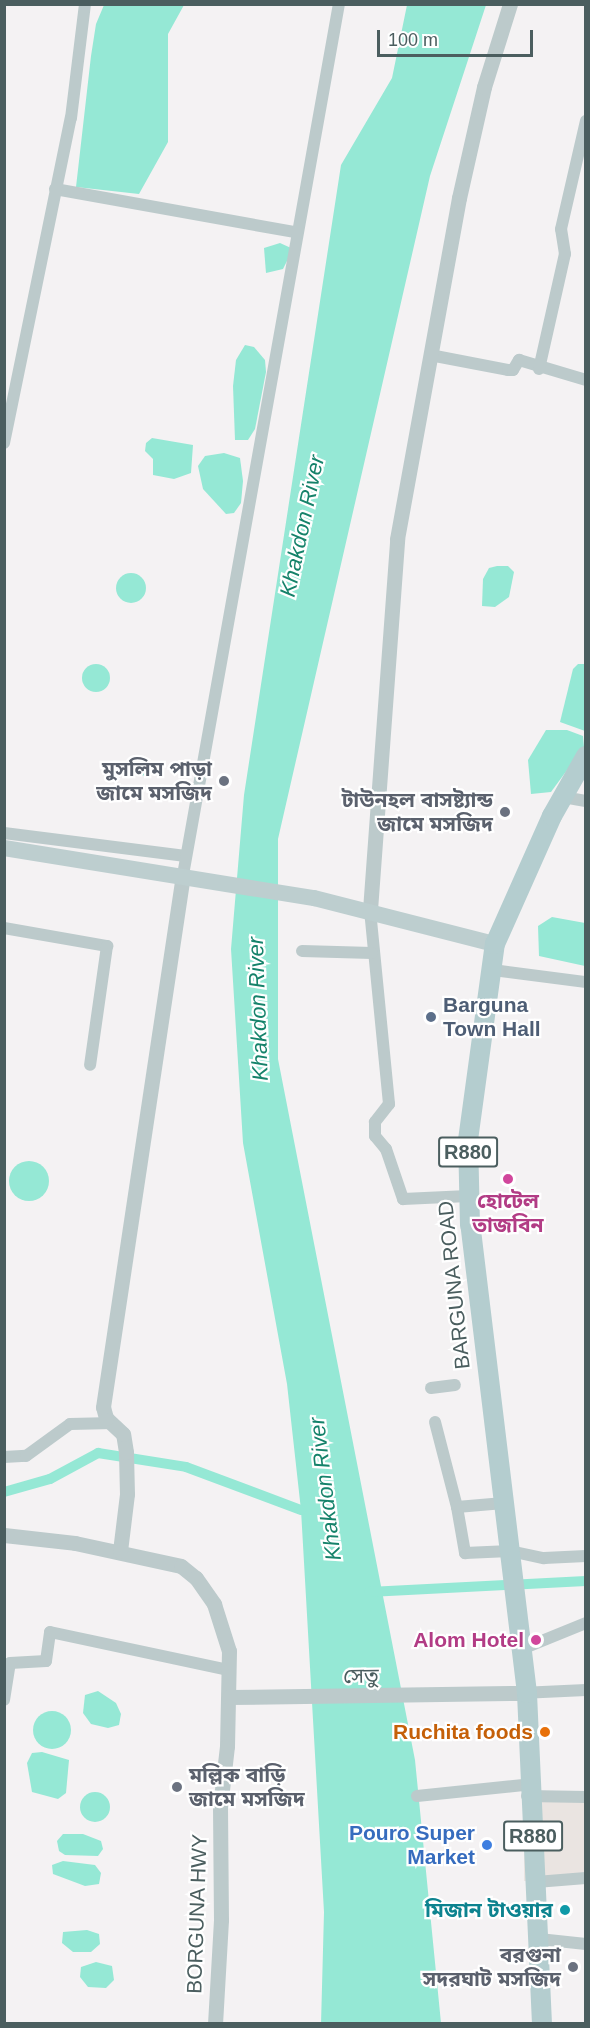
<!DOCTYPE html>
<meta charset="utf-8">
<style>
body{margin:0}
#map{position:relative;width:590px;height:2028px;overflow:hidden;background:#f4f2f3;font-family:Arial,"Noto Sans Bengali",sans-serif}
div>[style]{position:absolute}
.commercial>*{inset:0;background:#eae4e1;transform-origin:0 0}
.water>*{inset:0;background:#95e8d5}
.round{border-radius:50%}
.canal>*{height:10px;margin:-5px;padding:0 5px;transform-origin:5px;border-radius:5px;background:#95e8d5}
.minor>*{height:12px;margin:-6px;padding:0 6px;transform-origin:6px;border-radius:6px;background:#bccacb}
.tertiary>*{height:15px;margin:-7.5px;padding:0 7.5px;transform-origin:7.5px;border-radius:7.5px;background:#bccacb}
.secondary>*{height:16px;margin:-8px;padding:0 8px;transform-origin:8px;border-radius:8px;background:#bdcecf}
.primary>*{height:20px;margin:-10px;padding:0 10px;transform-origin:10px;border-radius:10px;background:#b4cdcf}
.dots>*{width:16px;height:16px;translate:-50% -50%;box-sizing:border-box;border:3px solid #fff;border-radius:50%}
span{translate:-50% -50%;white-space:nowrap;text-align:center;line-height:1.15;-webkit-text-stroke:4.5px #fff;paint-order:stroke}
.shield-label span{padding:2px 4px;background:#fff;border:2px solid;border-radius:4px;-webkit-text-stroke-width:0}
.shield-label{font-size:20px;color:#4b5e5f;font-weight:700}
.worship-label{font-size:21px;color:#5b616d;font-weight:700}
.right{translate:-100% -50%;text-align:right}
.left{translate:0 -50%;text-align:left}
.service-label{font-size:21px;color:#4e5e75;font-weight:700}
.hotel-label{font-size:21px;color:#b23c85;font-weight:700}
.street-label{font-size:21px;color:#4b5e5f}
.food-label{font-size:21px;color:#c56008;font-weight:700}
.shop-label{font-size:21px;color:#366cbe;font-weight:700}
.culture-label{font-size:21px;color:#0d838f;font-weight:700}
.water-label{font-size:22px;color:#15826a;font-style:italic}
.frame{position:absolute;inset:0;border:6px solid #4b5e5f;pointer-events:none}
.scale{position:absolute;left:377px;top:30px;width:156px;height:27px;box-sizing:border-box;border:3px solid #4b5e5f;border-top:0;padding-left:8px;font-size:18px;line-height:21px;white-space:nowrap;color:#4b5e5f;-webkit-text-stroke:4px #fff;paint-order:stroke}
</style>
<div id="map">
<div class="commercial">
<i style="left:524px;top:1797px;width:61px;height:84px"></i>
</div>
<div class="water">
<i style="clip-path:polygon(104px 5px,184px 5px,168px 34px,168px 142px,139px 194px,76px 187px,91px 56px,96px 24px)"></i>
<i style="clip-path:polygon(407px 5px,486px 5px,430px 176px,278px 839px,278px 1059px,415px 1760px,441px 2023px,321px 2024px,324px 1912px,301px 1510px,287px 1384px,243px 1143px,231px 949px,244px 795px,341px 165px,392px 78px)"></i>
<i style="clip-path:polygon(280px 243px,291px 248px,289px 257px,283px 269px,266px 273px,264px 248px)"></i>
<i style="clip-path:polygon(245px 345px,254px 347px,265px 360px,266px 372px,255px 429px,248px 440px,235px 440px,233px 386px,236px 360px)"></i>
<i style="clip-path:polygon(152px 438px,193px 445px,191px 473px,174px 479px,153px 475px,153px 459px,145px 451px,146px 443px)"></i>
<i style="clip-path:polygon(224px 453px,240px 458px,243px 481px,241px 503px,234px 513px,226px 514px,203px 489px,198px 466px,205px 456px)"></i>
<i style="clip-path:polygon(497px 566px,508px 566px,514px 572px,509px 597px,495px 607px,482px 606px,483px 579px,489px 568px)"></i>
<i class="round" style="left:116px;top:573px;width:30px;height:30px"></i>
<i class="round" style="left:82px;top:664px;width:28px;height:28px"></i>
<i style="clip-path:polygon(578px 664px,585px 664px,585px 731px,560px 722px,573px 669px)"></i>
<i style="clip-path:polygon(546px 730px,567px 730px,583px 736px,584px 747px,551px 792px,531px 794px,528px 760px)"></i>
<i style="clip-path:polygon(137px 758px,153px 763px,149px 776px,130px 774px,126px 769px,128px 761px)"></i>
<i style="clip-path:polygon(552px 917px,585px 923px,585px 966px,539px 956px,538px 926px)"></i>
<i class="round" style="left:9px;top:1161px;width:40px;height:40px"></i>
<i style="clip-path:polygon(98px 1691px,116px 1703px,121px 1714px,119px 1725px,108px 1728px,91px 1724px,83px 1713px,85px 1695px)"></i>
<i class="round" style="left:33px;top:1711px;width:38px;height:38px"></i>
<i style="clip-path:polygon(42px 1752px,69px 1760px,66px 1793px,58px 1799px,32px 1792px,27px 1763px,32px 1753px)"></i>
<i class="round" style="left:80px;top:1792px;width:30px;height:30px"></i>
<i style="clip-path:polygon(63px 1834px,83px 1834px,101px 1841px,103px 1849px,98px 1856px,65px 1855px,59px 1851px,57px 1841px)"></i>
<i style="clip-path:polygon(63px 1861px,95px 1865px,101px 1873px,99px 1884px,85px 1886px,53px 1874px,52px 1865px)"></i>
<i style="clip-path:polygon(87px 1930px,99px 1934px,100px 1944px,91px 1952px,73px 1952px,62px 1943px,63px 1932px)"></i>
<i style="clip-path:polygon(96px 1962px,112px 1966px,114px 1980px,106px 1988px,88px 1987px,80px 1977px,81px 1967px)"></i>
</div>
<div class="canal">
<i style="left:4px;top:1492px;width:48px;rotate:-15.8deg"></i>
<i style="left:50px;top:1479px;width:55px;rotate:-28.4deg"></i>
<i style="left:98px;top:1453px;width:89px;rotate:9deg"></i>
<i style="left:186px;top:1467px;width:123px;rotate:20.5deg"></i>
<i style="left:369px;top:1592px;width:217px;rotate:-2.9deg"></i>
</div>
<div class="minor">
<i style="left:55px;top:189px;width:244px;rotate:10.2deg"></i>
<i style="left:430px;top:355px;width:79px;rotate:10.9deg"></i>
<i style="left:508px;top:370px;width:5px"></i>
<i style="left:513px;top:370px;width:12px;rotate:-59deg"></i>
<i style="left:519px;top:360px;width:70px;rotate:16.6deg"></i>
<i style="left:539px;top:369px;width:118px;rotate:-77.3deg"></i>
<i style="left:565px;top:254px;width:25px;rotate:-99deg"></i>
<i style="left:561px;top:229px;width:111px;rotate:-77deg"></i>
<i style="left:4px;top:443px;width:332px;rotate:-78.4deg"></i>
<i style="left:71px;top:118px;width:115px;rotate:-83deg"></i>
<i style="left:563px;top:797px;width:23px;rotate:10deg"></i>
<i style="left:4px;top:833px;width:183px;rotate:7.2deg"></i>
<i style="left:183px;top:875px;width:885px;rotate:-79.85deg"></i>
<i style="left:370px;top:910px;width:195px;rotate:84.4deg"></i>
<i style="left:389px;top:1104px;width:23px;rotate:128deg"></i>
<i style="left:375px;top:1122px;width:14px;rotate:90deg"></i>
<i style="left:375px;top:1136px;width:17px;rotate:50deg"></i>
<i style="left:386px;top:1149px;width:53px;rotate:71.2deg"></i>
<i style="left:403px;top:1199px;width:65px;rotate:-2.6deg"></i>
<i style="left:4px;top:928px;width:105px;rotate:9.9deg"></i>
<i style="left:107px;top:946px;width:120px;rotate:98.1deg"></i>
<i style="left:302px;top:951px;width:70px;rotate:1.6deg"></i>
<i style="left:493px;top:970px;width:94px;rotate:7.4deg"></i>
<i style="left:431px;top:1388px;width:24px;rotate:-7deg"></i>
<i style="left:435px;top:1422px;width:88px;rotate:75.5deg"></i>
<i style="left:457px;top:1507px;width:47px;rotate:-4.9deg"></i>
<i style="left:4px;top:1457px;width:22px;rotate:-3deg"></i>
<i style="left:26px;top:1456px;width:54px;rotate:-36deg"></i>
<i style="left:70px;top:1424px;width:43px;rotate:-1.3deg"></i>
<i style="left:457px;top:1507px;width:47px;rotate:80.1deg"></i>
<i style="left:465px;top:1553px;width:45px;rotate:-2.5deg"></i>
<i style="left:510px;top:1551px;width:35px;rotate:12deg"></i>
<i style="left:544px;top:1558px;width:42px;rotate:-2.7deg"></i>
<i style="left:522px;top:1649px;width:69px;rotate:-22.1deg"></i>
<i style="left:521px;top:1693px;width:65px;rotate:-2.6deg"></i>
<i style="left:4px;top:1700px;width:37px;rotate:-81deg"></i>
<i style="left:10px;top:1663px;width:36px;rotate:-3deg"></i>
<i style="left:46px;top:1661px;width:29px;rotate:-82deg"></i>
<i style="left:50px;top:1632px;width:183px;rotate:12deg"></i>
<i style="left:417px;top:1796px;width:107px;rotate:-5.9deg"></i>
<i style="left:527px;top:1796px;width:59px;rotate:1deg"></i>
<i style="left:536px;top:1882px;width:50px;rotate:-4.6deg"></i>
<i style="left:539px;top:1939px;width:47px;rotate:6.1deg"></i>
</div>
<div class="tertiary">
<i style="left:370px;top:910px;width:372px;rotate:-85.8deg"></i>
<i style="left:397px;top:539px;width:347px;rotate:-79.7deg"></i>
<i style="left:459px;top:198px;width:114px;rotate:-77.3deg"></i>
<i style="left:484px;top:87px;width:87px;rotate:-72.6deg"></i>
<i style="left:4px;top:1535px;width:71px;rotate:6.4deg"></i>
<i style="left:75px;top:1543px;width:108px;rotate:12.2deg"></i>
<i style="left:181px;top:1566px;width:19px;rotate:39deg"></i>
<i style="left:196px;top:1578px;width:32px;rotate:55deg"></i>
<i style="left:214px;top:1604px;width:49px;rotate:72.3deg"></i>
<i style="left:229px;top:1651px;width:95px;rotate:91.2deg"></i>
<i style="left:227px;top:1746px;width:61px;rotate:96.5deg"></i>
<i style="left:220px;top:1807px;width:113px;rotate:89.5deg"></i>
<i style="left:221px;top:1920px;width:104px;rotate:93.3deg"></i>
<i style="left:120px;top:1551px;width:57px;rotate:-83deg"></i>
<i style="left:127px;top:1494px;width:42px;rotate:-91.4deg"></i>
<i style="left:126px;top:1452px;width:18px;rotate:-99deg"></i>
<i style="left:123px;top:1434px;width:23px;rotate:-137deg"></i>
<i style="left:106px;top:1418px;width:11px;rotate:-105deg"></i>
<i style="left:103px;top:1407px;width:538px;rotate:-81.45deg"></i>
<i style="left:229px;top:1697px;width:290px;rotate:-0.8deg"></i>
</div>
<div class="secondary">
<i style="left:4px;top:848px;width:314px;rotate:9.2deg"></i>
<i style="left:314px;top:898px;width:187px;rotate:14.3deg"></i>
</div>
<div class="primary">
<i style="left:542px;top:2024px;width:331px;rotate:-92.6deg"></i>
<i style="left:527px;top:1693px;width:471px;rotate:-96.9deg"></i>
<i style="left:470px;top:1225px;width:85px;rotate:-91.3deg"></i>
<i style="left:468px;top:1140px;width:198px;rotate:-82.2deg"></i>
<i style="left:495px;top:944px;width:140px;rotate:-66deg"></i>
<i style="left:552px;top:816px;width:69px;rotate:-60.5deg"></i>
</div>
<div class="dots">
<i style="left:224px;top:781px;background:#6b7280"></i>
<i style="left:505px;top:812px;background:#6b7280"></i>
<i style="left:431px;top:1017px;background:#5c6f8a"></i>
<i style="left:508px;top:1179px;background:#d1479c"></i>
<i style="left:536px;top:1640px;background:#d1479c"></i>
<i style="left:545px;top:1732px;background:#e8710a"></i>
<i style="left:177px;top:1787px;background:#6b7280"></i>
<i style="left:487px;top:1845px;background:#3f7fe0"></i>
<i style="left:565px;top:1910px;background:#0f9aa8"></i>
<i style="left:573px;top:1967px;background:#6b7280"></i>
</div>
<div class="shield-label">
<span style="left:468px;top:1152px">R880</span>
<span style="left:533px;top:1836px">R880</span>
</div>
<div class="worship-label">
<span class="right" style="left:212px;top:781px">মুসলিম পাড়া<br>জামে মসজিদ</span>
<span class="right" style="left:493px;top:812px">টাউনহল বাসষ্ট্যান্ড<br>জামে মসজিদ</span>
<span class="left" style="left:189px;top:1787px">মল্লিক বাড়ি<br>জামে মসজিদ</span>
<span class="right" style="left:561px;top:1967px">বরগুনা<br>সদরঘাট মসজিদ</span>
</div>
<div class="service-label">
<span class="left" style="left:443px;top:1017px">Barguna<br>Town Hall</span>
</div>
<div class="hotel-label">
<span style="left:508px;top:1213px">হোটেল<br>তাজবিন</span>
<span class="right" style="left:524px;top:1640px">Alom Hotel</span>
</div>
<div class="street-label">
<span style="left:454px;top:1285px;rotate:-96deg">BARGUNA ROAD</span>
<span style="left:361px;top:1676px;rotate:-1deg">সেতু</span>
<span style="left:197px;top:1914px;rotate:-88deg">BORGUNA HWY</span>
</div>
<div class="food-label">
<span class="right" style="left:533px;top:1732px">Ruchita foods</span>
</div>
<div class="shop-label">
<span class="right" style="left:475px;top:1845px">Pouro Super<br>Market</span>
</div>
<div class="culture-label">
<span class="right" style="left:553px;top:1910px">মিজান টাওয়ার</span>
</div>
<div class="water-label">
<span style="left:302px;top:526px;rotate:-78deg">Khakdon River</span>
<span style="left:258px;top:1009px;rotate:-92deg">Khakdon River</span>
<span style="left:325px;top:1489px;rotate:-97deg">Khakdon River</span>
</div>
<div class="frame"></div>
<div class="scale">100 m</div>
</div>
